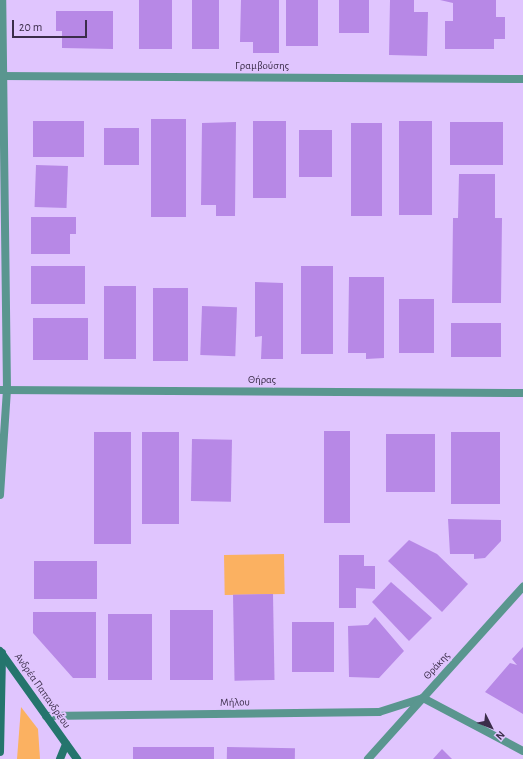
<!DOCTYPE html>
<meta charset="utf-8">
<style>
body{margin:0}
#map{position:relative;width:523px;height:759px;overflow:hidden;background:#e0c5fe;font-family:"Alegreya Sans",sans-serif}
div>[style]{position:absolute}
.green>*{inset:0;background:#fbb161;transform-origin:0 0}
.building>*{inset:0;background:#b788e6;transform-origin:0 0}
.minor>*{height:8px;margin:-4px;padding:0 4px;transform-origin:4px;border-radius:4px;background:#5a968f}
.tertiary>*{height:8px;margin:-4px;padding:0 4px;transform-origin:4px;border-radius:4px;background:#5a968f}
.secondary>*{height:8px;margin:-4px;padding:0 4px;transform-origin:4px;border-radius:4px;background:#25756d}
span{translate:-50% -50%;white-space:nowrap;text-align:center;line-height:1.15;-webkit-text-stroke:4px #e0c5fe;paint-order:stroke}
.street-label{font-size:11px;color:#3b2d4a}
.north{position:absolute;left:471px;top:707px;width:40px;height:40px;-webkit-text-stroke:3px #e0c5fe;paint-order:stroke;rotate:132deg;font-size:11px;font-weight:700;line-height:16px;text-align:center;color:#3b2d4a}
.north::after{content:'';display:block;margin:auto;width:14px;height:18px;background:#3b2d4a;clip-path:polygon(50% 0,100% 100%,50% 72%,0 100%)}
.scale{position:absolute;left:12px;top:20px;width:75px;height:18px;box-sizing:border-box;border:2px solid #3b2d4a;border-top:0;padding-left:5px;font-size:12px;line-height:14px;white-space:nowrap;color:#3b2d4a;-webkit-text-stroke:3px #e0c5fe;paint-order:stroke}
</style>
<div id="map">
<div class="green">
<i style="left:284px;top:554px;width:40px;height:60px;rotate:89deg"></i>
<i style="clip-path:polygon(21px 707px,38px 729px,40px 759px,17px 759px)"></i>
</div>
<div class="building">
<i style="left:139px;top:0;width:33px;height:49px"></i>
<i style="left:192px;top:0;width:27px;height:49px"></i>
<i style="clip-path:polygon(241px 0,279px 0,279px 53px,253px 53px,253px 42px,240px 42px)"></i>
<i style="left:286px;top:0;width:32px;height:46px"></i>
<i style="left:339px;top:0;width:30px;height:33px"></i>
<i style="clip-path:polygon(390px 0,414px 0,414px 12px,428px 12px,427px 56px,389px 55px)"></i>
<i style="clip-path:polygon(440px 0,496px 0,496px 17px,505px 17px,505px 39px,494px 39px,494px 49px,445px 49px,445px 21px,453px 21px,453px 3px)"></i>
<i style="clip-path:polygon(56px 11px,113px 11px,113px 49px,62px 48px,62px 31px,56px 31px)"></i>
<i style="left:151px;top:119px;width:35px;height:98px"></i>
<i style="left:33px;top:121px;width:51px;height:36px"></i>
<i style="left:253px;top:121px;width:33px;height:77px"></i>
<i style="left:399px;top:121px;width:33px;height:94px"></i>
<i style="clip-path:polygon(236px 122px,235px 216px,216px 216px,216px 205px,201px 205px,202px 123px)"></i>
<i style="left:450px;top:122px;width:53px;height:43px"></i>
<i style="left:351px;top:123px;width:31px;height:93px"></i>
<i style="left:104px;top:128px;width:35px;height:37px"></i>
<i style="left:299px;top:130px;width:33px;height:47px"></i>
<i style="left:36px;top:165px;width:32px;height:42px;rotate:2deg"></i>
<i style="clip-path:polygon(459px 174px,495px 174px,495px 218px,502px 218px,501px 303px,452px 303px,453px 218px,458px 218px)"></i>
<i style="clip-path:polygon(31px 217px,76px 217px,76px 234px,70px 234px,70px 254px,31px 254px)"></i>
<i style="left:31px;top:266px;width:54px;height:38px"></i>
<i style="left:301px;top:266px;width:32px;height:88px"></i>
<i style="clip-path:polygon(349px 277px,384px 277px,384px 358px,366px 359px,366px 353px,348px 353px)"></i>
<i style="clip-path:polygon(255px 282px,283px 283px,283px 359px,261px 359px,262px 336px,255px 337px)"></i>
<i style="left:104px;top:286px;width:32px;height:73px"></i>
<i style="left:153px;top:288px;width:35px;height:73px"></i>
<i style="left:399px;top:299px;width:35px;height:54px"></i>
<i style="left:202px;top:306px;width:35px;height:49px;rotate:2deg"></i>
<i style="left:33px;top:318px;width:55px;height:42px"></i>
<i style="left:451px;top:323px;width:50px;height:34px"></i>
<i style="left:324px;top:431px;width:26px;height:92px"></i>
<i style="left:131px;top:432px;width:112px;height:37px;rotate:90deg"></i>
<i style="left:142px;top:432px;width:37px;height:92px"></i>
<i style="left:451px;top:432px;width:49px;height:72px"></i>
<i style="left:386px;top:434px;width:49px;height:58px"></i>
<i style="left:192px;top:439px;width:40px;height:62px;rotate:1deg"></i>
<i style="clip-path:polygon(448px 519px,501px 520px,501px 541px,485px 558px,474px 559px,474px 554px,450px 554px)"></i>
<i style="clip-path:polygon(409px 540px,437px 554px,468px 584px,442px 612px,388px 561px)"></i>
<i style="clip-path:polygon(339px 555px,364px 555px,364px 566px,375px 566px,375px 589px,356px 588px,356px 608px,339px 608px)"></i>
<i style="left:34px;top:561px;width:63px;height:38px"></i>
<i style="clip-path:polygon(391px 582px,432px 618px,409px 641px,372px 602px)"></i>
<i style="left:273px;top:594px;width:86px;height:40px;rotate:89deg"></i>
<i style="left:213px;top:610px;width:70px;height:43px;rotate:90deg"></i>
<i style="clip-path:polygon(33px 612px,96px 612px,96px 678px,73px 678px,33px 633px)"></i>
<i style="left:108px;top:614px;width:44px;height:66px"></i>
<i style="clip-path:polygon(375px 617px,404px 651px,379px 678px,349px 677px,348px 626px,368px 625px)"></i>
<i style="left:292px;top:622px;width:42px;height:50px"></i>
<i style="clip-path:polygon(523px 647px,523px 714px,485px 692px,510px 663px,517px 665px,512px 659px)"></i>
<i style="left:133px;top:747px;width:81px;height:12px"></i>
<i style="left:227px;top:747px;width:68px;height:12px;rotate:1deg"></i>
<i style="clip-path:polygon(442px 749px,452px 759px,433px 759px)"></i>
</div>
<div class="minor">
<i style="left:0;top:76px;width:523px;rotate:0.33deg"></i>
<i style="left:0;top:390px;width:523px;rotate:0.33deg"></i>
<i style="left:0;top:495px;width:105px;rotate:-86.2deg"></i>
<i style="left:7px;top:390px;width:390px;rotate:-90.7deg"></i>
<i style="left:46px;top:716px;width:333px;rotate:-0.7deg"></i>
<i style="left:379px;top:712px;width:46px;rotate:-17.7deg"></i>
<i style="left:423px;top:698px;width:113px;rotate:27.9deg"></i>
</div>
<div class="tertiary">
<i style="left:368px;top:759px;width:232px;rotate:-48deg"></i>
</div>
<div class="secondary">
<i style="left:0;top:651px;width:133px;rotate:54.5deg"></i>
<i style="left:0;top:752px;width:99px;rotate:-88.8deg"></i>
<i style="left:60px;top:759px;width:16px;rotate:-68deg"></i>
</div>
<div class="street-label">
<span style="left:262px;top:66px">Γραμβούσης</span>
<span style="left:262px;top:380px">Θήρας</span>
<span style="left:437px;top:666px;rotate:-48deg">Θράκης</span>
<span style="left:42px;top:691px;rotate:55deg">Ανδρέα Παπανδρέου</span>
<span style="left:235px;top:703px;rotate:-1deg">Μήλου</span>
</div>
<div class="north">N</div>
<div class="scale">20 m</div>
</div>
